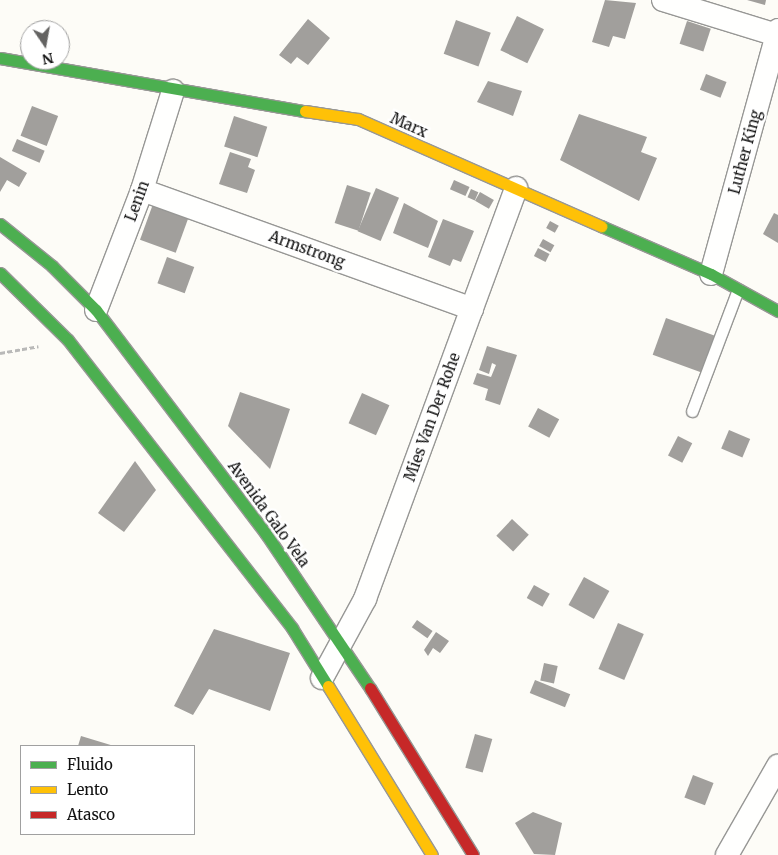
<!DOCTYPE html>
<style>
body{margin:0}
#map{position:relative;width:778px;height:855px;overflow:hidden;background:#fdfcf7;font-family:Merriweather,serif}
div>[style]{position:absolute}
.building>*{inset:0;background:#a19f9c;transform-origin:0 0}
.path>*{height:3px;margin-top:-1.5px;transform-origin:0;background:repeating-linear-gradient(90deg,#b9b9b8 0 5px,transparent 0 7.5px)}
.roads{filter:drop-shadow(1px 0 #979795) drop-shadow(-1px 0 #979795) drop-shadow(0 1px #979795) drop-shadow(0 -1px #979795)}
.lane>*{height:11px;margin:-5.5px;padding:0 5.5px;transform-origin:5.5px;border-radius:5.5px;background:#fffffe}
.street>*{height:22px;margin:-11px;padding:0 11px;transform-origin:11px;border-radius:11px;background:#fffffe}
.fast>*{height:11px;margin:-5.5px;padding:0 5.5px;transform-origin:5.5px;border-radius:5.5px;background:#4caf50}
.slow>*{height:11px;margin:-5.5px;padding:0 5.5px;transform-origin:5.5px;border-radius:5.5px;background:#ffc107}
.jam>*{height:11px;margin:-5.5px;padding:0 5.5px;transform-origin:5.5px;border-radius:5.5px;background:#c62828}
span{translate:-50% -50%;white-space:nowrap;text-align:center;line-height:1.15;-webkit-text-stroke:5px #fff;paint-order:stroke}
.street-label{font-size:15px;color:#111}
.legend{position:absolute;left:20px;top:745px;width:175px;height:90px;box-sizing:border-box;background:#fff;border:1px solid #a0a0a0;margin:0;padding:6px 9px;list-style:none;font-size:15px;color:#111}
.legend li{display:flex;align-items:center;gap:10px;height:25px}
.legend b{width:25px;border:1px solid #a0a0a0}
.north{position:absolute;left:20px;top:20px;width:50px;height:50px;box-sizing:border-box;background:#fff;border:1px solid #a0a0a0;border-radius:50%;rotate:168deg;font-size:14px;font-weight:700;line-height:20px;text-align:center;color:#111}
.north::after{content:'';display:block;margin:auto;width:18px;height:22px;background:#646362;clip-path:polygon(50% 0,100% 100%,50% 72%,0 100%)}
</style>
<div id="map">
<div class="building">
<i style="clip-path:polygon(605px 0,636px 3px,625px 39px,613px 36px,609px 47px,592px 42px)"></i>
<i style="clip-path:polygon(747px 0,766px 0,765px 5px)"></i>
<i style="left:517px;top:16px;width:30px;height:38px;rotate:26deg"></i>
<i style="clip-path:polygon(308px 19px,330px 38px,308px 65px,297px 57px,291px 64px,279px 55px)"></i>
<i style="left:456px;top:20px;width:37px;height:36px;rotate:20deg"></i>
<i style="left:687px;top:21px;width:25px;height:24px;rotate:18deg"></i>
<i style="left:706px;top:74px;width:22px;height:17px;rotate:21deg"></i>
<i style="clip-path:polygon(488px 81px,522px 91px,513px 116px,477px 102px)"></i>
<i style="left:32px;top:106px;width:28px;height:32px;rotate:21deg"></i>
<i style="clip-path:polygon(579px 114px,647px 137px,641px 152px,657px 158px,639px 201px,560px 160px)"></i>
<i style="left:234px;top:116px;width:35px;height:32px;rotate:18deg"></i>
<i style="left:17px;top:139px;width:30px;height:13px;rotate:23deg"></i>
<i style="clip-path:polygon(230px 152px,251px 159px,248px 167px,255px 170px,247px 193px,219px 184px)"></i>
<i style="clip-path:polygon(0 157px,27px 173px,19px 187px,7px 180px,0 192px)"></i>
<i style="left:454px;top:180px;width:17px;height:10px;rotate:24deg"></i>
<i style="left:347px;top:185px;width:25px;height:40px;rotate:18deg"></i>
<i style="left:376px;top:188px;width:25px;height:47px;rotate:23deg"></i>
<i style="left:471px;top:189px;width:8px;height:9px;rotate:23deg"></i>
<i style="left:480px;top:192px;width:16px;height:10px;rotate:30deg"></i>
<i style="clip-path:polygon(404px 203px,438px 221px,428px 248px,393px 233px)"></i>
<i style="left:153px;top:204px;width:38px;height:38px;rotate:20deg"></i>
<i style="clip-path:polygon(774px 213px,778px 215px,778px 243px,763px 234px)"></i>
<i style="clip-path:polygon(443px 219px,474px 231px,461px 262px,453px 259px,450px 266px,428px 257px)"></i>
<i style="left:550px;top:221px;width:10px;height:8px;rotate:29deg"></i>
<i style="left:543px;top:239px;width:13px;height:8px;rotate:29deg"></i>
<i style="left:538px;top:248px;width:13px;height:9px;rotate:27deg"></i>
<i style="left:167px;top:257px;width:29px;height:28px;rotate:20deg"></i>
<i style="left:666px;top:318px;width:52px;height:39px;rotate:20deg"></i>
<i style="clip-path:polygon(487px 346px,517px 355px,500px 405px,485px 400px,488px 389px,473px 384px,477px 373px,491px 377px,496px 365px,492px 363px,489px 374px,479px 370px)"></i>
<i style="clip-path:polygon(240px 392px,290px 409px,270px 469px,228px 426px)"></i>
<i style="left:362px;top:393px;width:30px;height:33px;rotate:24deg"></i>
<i style="left:538px;top:408px;width:24px;height:21px;rotate:28deg"></i>
<i style="left:729px;top:430px;width:23px;height:20px;rotate:23deg"></i>
<i style="left:678px;top:436px;width:16px;height:22px;rotate:27deg"></i>
<i style="clip-path:polygon(135px 461px,156px 490px,124px 532px,98px 513px)"></i>
<i style="left:512px;top:519px;width:23px;height:23px;rotate:43deg"></i>
<i style="left:584px;top:577px;width:29px;height:32px;rotate:29deg"></i>
<i style="left:534px;top:585px;width:18px;height:15px;rotate:29deg"></i>
<i style="left:417px;top:620px;width:19px;height:9px;rotate:35deg"></i>
<i style="left:618px;top:623px;width:28px;height:50px;rotate:23deg"></i>
<i style="clip-path:polygon(214px 629px,290px 653px,270px 711px,209px 689px,193px 715px,174px 706px)"></i>
<i style="clip-path:polygon(436px 632px,449px 641px,440px 653px,433px 648px,428px 656px,424px 650px)"></i>
<i style="left:544px;top:663px;width:14px;height:18px;rotate:12deg"></i>
<i style="left:535px;top:680px;width:38px;height:14px;rotate:22deg"></i>
<i style="left:475px;top:734px;width:18px;height:35px;rotate:16deg"></i>
<i style="clip-path:polygon(81px 736px,114px 746px,78px 746px)"></i>
<i style="left:693px;top:775px;width:22px;height:24px;rotate:21deg"></i>
<i style="clip-path:polygon(533px 812px,562px 823px,555px 855px,534px 854px,515px 823px)"></i>
</div>
<div class="path">
<i style="left:0;top:353px;width:39px;rotate:-10deg"></i>
</div>
<div class="roads">
<div class="lane">
<i style="left:692px;top:411px;width:130px;rotate:-69.3deg"></i>
</div>
<div class="street">
<i style="left:663px;top:0;width:119px;rotate:17.1deg"></i>
<i style="left:142px;top:190px;width:351px;rotate:19.8deg"></i>
<i style="left:711px;top:274px;width:253px;rotate:-74.6deg"></i>
<i style="left:96px;top:310px;width:129px;rotate:-69deg"></i>
<i style="left:142px;top:190px;width:104px;rotate:-72.6deg"></i>
<i style="left:322px;top:678px;width:90px;rotate:-61.4deg"></i>
<i style="left:365px;top:599px;width:438px;rotate:-69.8deg"></i>
<i style="left:727px;top:855px;width:103px;rotate:-60.2deg"></i>
</div>
<div class="fast">
<i style="left:0;top:58px;width:310px;rotate:9.9deg"></i>
<i style="left:0;top:224px;width:67px;rotate:38.9deg"></i>
<i style="left:52px;top:266px;width:62px;rotate:45deg"></i>
<i style="left:96px;top:310px;width:281px;rotate:52.8deg"></i>
<i style="left:266px;top:534px;width:186px;rotate:56deg"></i>
<i style="left:601px;top:226px;width:120px;rotate:23.6deg"></i>
<i style="left:711px;top:274px;width:77px;rotate:28.9deg"></i>
<i style="left:0;top:273px;width:95px;rotate:44.6deg"></i>
<i style="left:68px;top:340px;width:365px;rotate:52.1deg"></i>
<i style="left:292px;top:628px;width:68px;rotate:58.2deg"></i>
</div>
<div class="slow">
<i style="left:305px;top:111px;width:54px;rotate:8.6deg"></i>
<i style="left:358px;top:119px;width:266px;rotate:23.8deg"></i>
<i style="left:328px;top:686px;width:198px;rotate:58.4deg"></i>
</div>
<div class="jam">
<i style="left:370px;top:688px;width:196px;rotate:58.3deg"></i>
</div>
</div>
<div class="street-label">
<span style="left:409px;top:125px;rotate:24deg">Marx</span>
<span style="left:745px;top:152px;rotate:-75deg">Luther King</span>
<span style="left:137px;top:201px;rotate:-70deg">Lenin</span>
<span style="left:307px;top:249px;rotate:20deg">Armstrong</span>
<span style="left:432px;top:417px;rotate:-70deg">Mies Van Der Rohe</span>
<span style="left:269px;top:514px;rotate:54deg">Avenida Galo Vela</span>
</div>
<ul class="legend">
<li><b style="height:6px;background:#4caf50"></b>Fluido</li>
<li><b style="height:6px;background:#ffc107"></b>Lento</li>
<li><b style="height:6px;background:#c62828"></b>Atasco</li>
</ul>
<div class="north">N</div>
</div>
